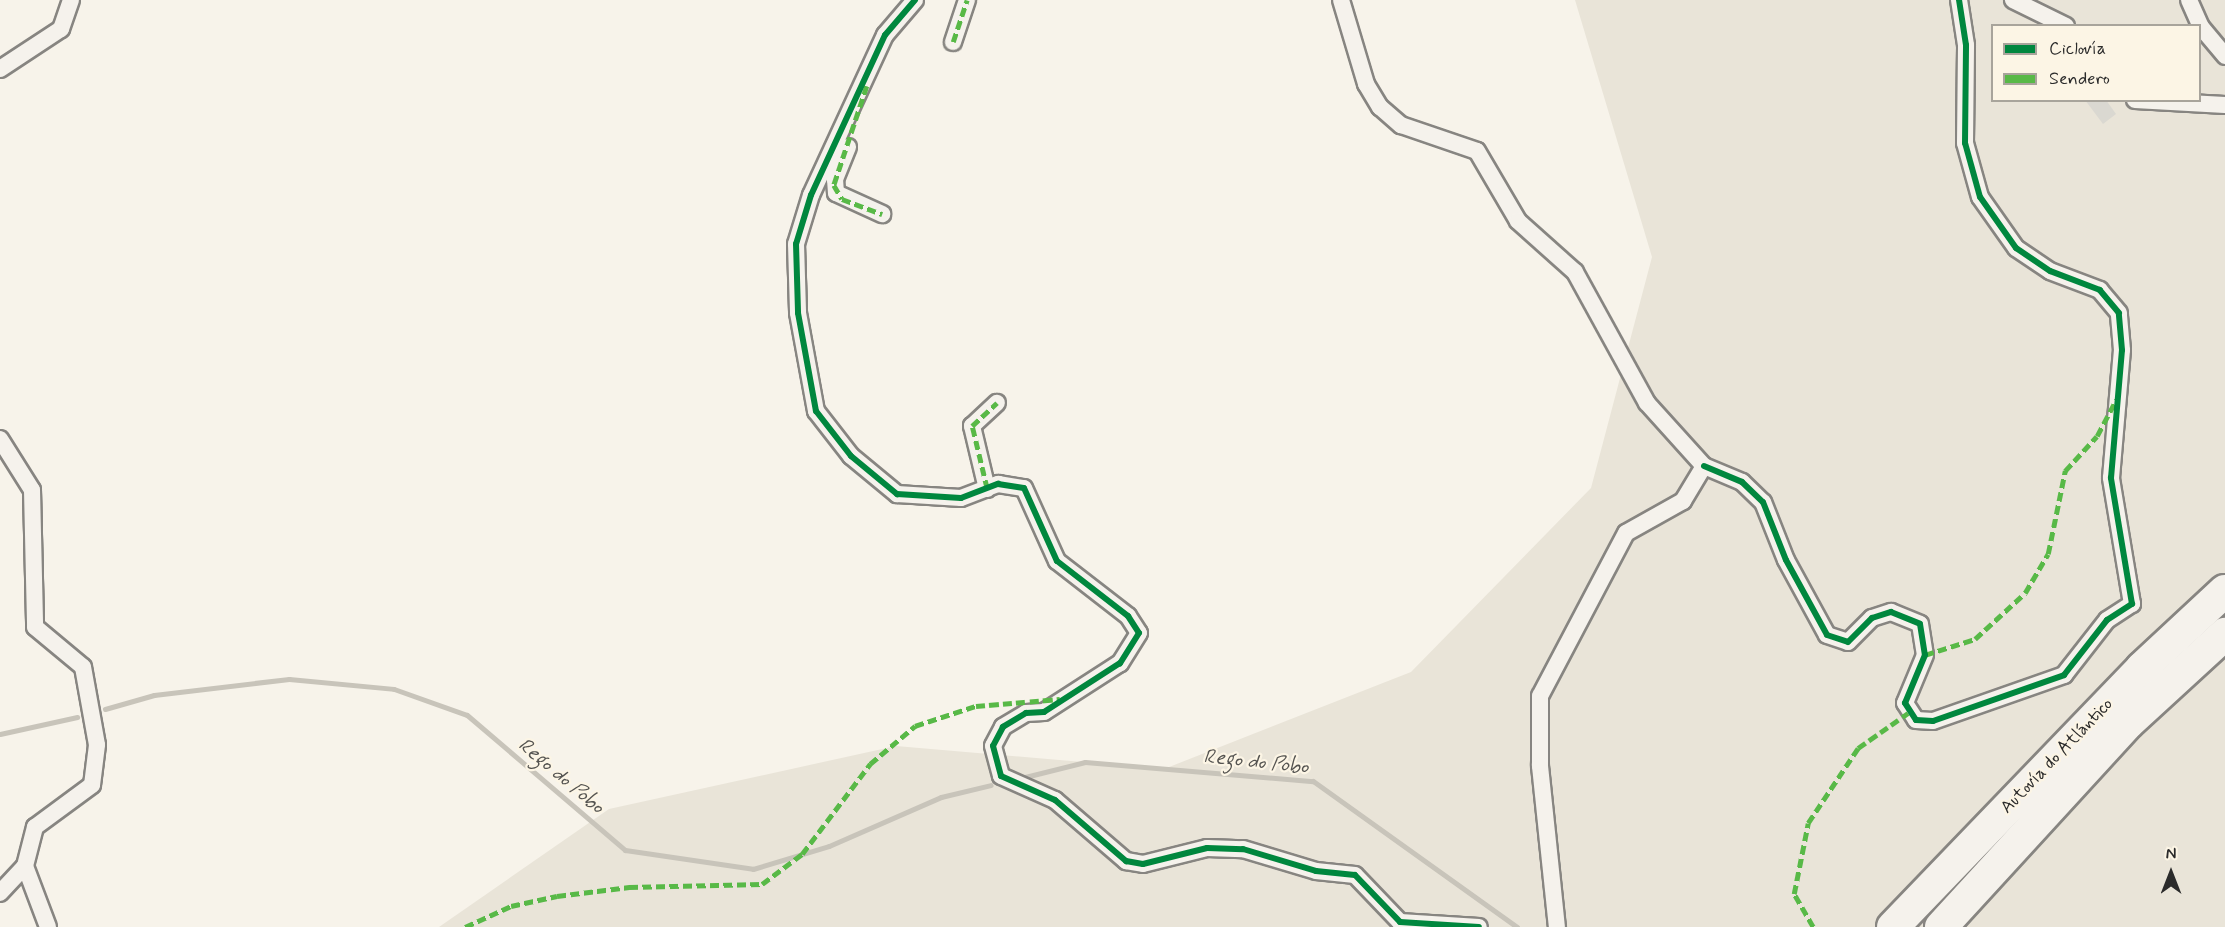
<!DOCTYPE html>
<meta charset="utf-8">
<style>
body{margin:0}
#map{position:relative;width:2225px;height:927px;overflow:hidden;background:#f7f3ea;font-family:Mynerve,sans-serif}
div>[style]{position:absolute}
.green>*{inset:0;background:#e9e4d8}
.stream>*{height:5px;margin:-2.5px;padding:0 2.5px;transform-origin:2.5px;border-radius:2.5px;background:#c8c4ba}
.building>*{inset:0;background:#dad8d1}
.roads{filter:drop-shadow(2px 0 #878581) drop-shadow(-2px 0 #878581) drop-shadow(0 2px #878581) drop-shadow(0 -2px #878581)}
.minor>*{height:16px;margin:-8px;padding:0 8px;transform-origin:8px;border-radius:8px;background:#f5f2ec}
.motorway>*{height:32px;margin:-16px;padding:0 16px;transform-origin:16px;border-radius:16px;background:#f5f2ec}
.quiet>*{height:4.5px;margin-top:-2.25px;transform-origin:0;background:repeating-linear-gradient(90deg,#58b947 0 9px,transparent 0 13.5px)}
.cycleway>*{height:6px;margin:-3px;padding:0 3px;transform-origin:3px;border-radius:3px;background:#00873e}
span{translate:-50% -50%;white-space:nowrap;text-align:center;line-height:1.15;-webkit-text-stroke:4.5px #fcf5e5;paint-order:stroke}
.street-label{font-size:18px;color:#2b2b2b}
.water-label{font-size:20px;color:#545350;font-style:italic}
.legend{position:absolute;left:1991px;top:24px;width:210px;height:78px;box-sizing:border-box;background:#fcf5e5;border:2px solid #a8a49b;margin:0;padding:8px 10px;list-style:none;font-size:18px;color:#2b2b2b}
.legend li{display:flex;align-items:center;gap:12px;height:30px}
.legend b{width:30px;border:2px solid #a8a49b}
.north{position:absolute;left:2141px;top:843px;width:60px;height:60px;-webkit-text-stroke:4px #fcf5e5;paint-order:stroke;rotate:0deg;font-size:16px;font-weight:700;line-height:24px;text-align:center;color:#2b2b2b}
.north::after{content:'';display:block;margin:auto;width:21px;height:27px;background:#2b2b2b;clip-path:polygon(50% 0,100% 100%,50% 72%,0 100%)}
</style>
<div id="map">
<div class="green">
<i style="clip-path:polygon(evenodd,1575px 0,2225px 0,2225px 927px,439px 927px,609px 809px,896px 746px,1164px 769px,1411px 672px,1591px 488px,1652px 257px,1575px 0,1992px 26px,2200px 26px,2200px 100px,1992px 100px,1992px 26px)"></i>
</div>
<div class="stream">
<i style="left:105px;top:709px;width:51px;rotate:-15.9deg"></i>
<i style="left:154px;top:695px;width:136px;rotate:-6.8deg"></i>
<i style="left:289px;top:679px;width:105px;rotate:5.4deg"></i>
<i style="left:394px;top:689px;width:77px;rotate:19.6deg"></i>
<i style="left:467px;top:715px;width:208px;rotate:40.5deg"></i>
<i style="left:625px;top:850px;width:129px;rotate:8.4deg"></i>
<i style="left:753px;top:869px;width:79px;rotate:-16.8deg"></i>
<i style="left:829px;top:846px;width:122px;rotate:-23.6deg"></i>
<i style="left:941px;top:797px;width:51px;rotate:-13.5deg"></i>
<i style="left:0;top:734px;width:79px;rotate:-12.4deg"></i>
<i style="left:1021px;top:778px;width:66px;rotate:-14deg"></i>
<i style="left:1085px;top:762px;width:229px;rotate:4.8deg"></i>
<i style="left:1313px;top:781px;width:251px;rotate:35.6deg"></i>
</div>
<div class="building">
<i style="clip-path:polygon(2085px 100px,2106px 100px,2116px 114px,2103px 124px)"></i>
</div>
<div class="roads">
<div class="minor">
<i style="left:915px;top:0;width:46px;rotate:130.6deg"></i>
<i style="left:885px;top:35px;width:176px;rotate:114.8deg"></i>
<i style="left:811px;top:195px;width:51px;rotate:107deg"></i>
<i style="left:796px;top:244px;width:69px;rotate:88.3deg"></i>
<i style="left:798px;top:313px;width:100px;rotate:79.6deg"></i>
<i style="left:816px;top:411px;width:57px;rotate:52.1deg"></i>
<i style="left:851px;top:456px;width:60px;rotate:39.6deg"></i>
<i style="left:897px;top:494px;width:64px;rotate:3.6deg"></i>
<i style="left:961px;top:498px;width:40px;rotate:-21deg"></i>
<i style="left:998px;top:484px;width:26px;rotate:9deg"></i>
<i style="left:1024px;top:488px;width:80px;rotate:65.7deg"></i>
<i style="left:1057px;top:561px;width:90px;rotate:37.8deg"></i>
<i style="left:1128px;top:616px;width:20px;rotate:57deg"></i>
<i style="left:1139px;top:633px;width:36px;rotate:122deg"></i>
<i style="left:1120px;top:663px;width:90px;rotate:147.2deg"></i>
<i style="left:1044px;top:712px;width:18px;rotate:177deg"></i>
<i style="left:1026px;top:713px;width:27px;rotate:149deg"></i>
<i style="left:1003px;top:727px;width:21px;rotate:118deg"></i>
<i style="left:993px;top:746px;width:31px;rotate:75deg"></i>
<i style="left:1001px;top:776px;width:59px;rotate:24deg"></i>
<i style="left:1055px;top:800px;width:94px;rotate:40.7deg"></i>
<i style="left:1126px;top:861px;width:17px;rotate:10deg"></i>
<i style="left:1143px;top:864px;width:66px;rotate:-14deg"></i>
<i style="left:1207px;top:848px;width:36px;rotate:2deg"></i>
<i style="left:1243px;top:849px;width:76px;rotate:16.8deg"></i>
<i style="left:1316px;top:871px;width:39px;rotate:6deg"></i>
<i style="left:1355px;top:875px;width:65px;rotate:46.2deg"></i>
<i style="left:1400px;top:922px;width:79px;rotate:3.6deg"></i>
<i style="left:1341px;top:0;width:88px;rotate:73.4deg"></i>
<i style="left:1366px;top:84px;width:27px;rotate:59deg"></i>
<i style="left:1380px;top:107px;width:28px;rotate:41deg"></i>
<i style="left:1401px;top:125px;width:80px;rotate:18.9deg"></i>
<i style="left:1477px;top:151px;width:81px;rotate:59.6deg"></i>
<i style="left:1518px;top:221px;width:76px;rotate:41.8deg"></i>
<i style="left:1575px;top:272px;width:149px;rotate:61.2deg"></i>
<i style="left:1647px;top:403px;width:85px;rotate:47.9deg"></i>
<i style="left:1704px;top:466px;width:41px;rotate:121deg"></i>
<i style="left:1683px;top:501px;width:65px;rotate:150.7deg"></i>
<i style="left:1626px;top:533px;width:184px;rotate:117.8deg"></i>
<i style="left:1540px;top:696px;width:70px;rotate:90deg"></i>
<i style="left:1540px;top:766px;width:162px;rotate:84deg"></i>
<i style="left:2013px;top:0;width:59px;rotate:26.1deg"></i>
<i style="left:2189px;top:0;width:30px;rotate:66deg"></i>
<i style="left:2201px;top:27px;width:38px;rotate:50deg"></i>
<i style="left:953px;top:42px;width:44px;rotate:-71.6deg"></i>
<i style="left:0;top:69px;width:73px;rotate:-33.3deg"></i>
<i style="left:61px;top:29px;width:31px;rotate:-71deg"></i>
<i style="left:2135px;top:100px;width:90px;rotate:3.2deg"></i>
<i style="left:848px;top:147px;width:35px;rotate:112deg"></i>
<i style="left:835px;top:179px;width:14px;rotate:86deg"></i>
<i style="left:836px;top:193px;width:51px;rotate:24.5deg"></i>
<i style="left:0;top:439px;width:60px;rotate:57.9deg"></i>
<i style="left:32px;top:490px;width:137px;rotate:88.7deg"></i>
<i style="left:35px;top:627px;width:62px;rotate:39.8deg"></i>
<i style="left:83px;top:667px;width:79px;rotate:79.8deg"></i>
<i style="left:97px;top:745px;width:40px;rotate:97.1deg"></i>
<i style="left:92px;top:785px;width:71px;rotate:143.6deg"></i>
<i style="left:35px;top:827px;width:40px;rotate:104.4deg"></i>
<i style="left:25px;top:866px;width:37px;rotate:133deg"></i>
<i style="left:1704px;top:466px;width:41px;rotate:22.8deg"></i>
<i style="left:1742px;top:482px;width:29px;rotate:44deg"></i>
<i style="left:1763px;top:502px;width:62px;rotate:68.4deg"></i>
<i style="left:1786px;top:560px;width:85px;rotate:61.3deg"></i>
<i style="left:1827px;top:635px;width:22px;rotate:18deg"></i>
<i style="left:1848px;top:642px;width:34px;rotate:-45deg"></i>
<i style="left:1872px;top:618px;width:20px;rotate:-18deg"></i>
<i style="left:1891px;top:612px;width:31px;rotate:22deg"></i>
<i style="left:1920px;top:624px;width:31px;rotate:81deg"></i>
<i style="left:1925px;top:655px;width:52px;rotate:112.6deg"></i>
<i style="left:1905px;top:703px;width:20px;rotate:57deg"></i>
<i style="left:1916px;top:720px;width:17px;rotate:3deg"></i>
<i style="left:1933px;top:721px;width:139px;rotate:-19.3deg"></i>
<i style="left:2064px;top:675px;width:70px;rotate:-52deg"></i>
<i style="left:2107px;top:620px;width:30px;rotate:-33deg"></i>
<i style="left:2132px;top:604px;width:128px;rotate:-99.5deg"></i>
<i style="left:2111px;top:478px;width:128px;rotate:-85.1deg"></i>
<i style="left:2122px;top:350px;width:37px;rotate:-95deg"></i>
<i style="left:2119px;top:313px;width:30px;rotate:-130deg"></i>
<i style="left:2100px;top:290px;width:53px;rotate:-159.2deg"></i>
<i style="left:2050px;top:271px;width:41px;rotate:-145.9deg"></i>
<i style="left:2016px;top:248px;width:62px;rotate:-125.2deg"></i>
<i style="left:1980px;top:197px;width:56px;rotate:-105.5deg"></i>
<i style="left:1965px;top:143px;width:98px;rotate:-89.4deg"></i>
<i style="left:1966px;top:45px;width:46px;rotate:-98.8deg"></i>
<i style="left:987px;top:489px;width:65px;rotate:-103.4deg"></i>
<i style="left:972px;top:426px;width:34px;rotate:-43deg"></i>
<i style="left:25px;top:866px;width:65px;rotate:69.3deg"></i>
</div>
<div class="motorway">
<i style="left:1893px;top:927px;width:359px;rotate:-46.1deg"></i>
<i style="left:2142px;top:668px;width:113px;rotate:-42.9deg"></i>
<i style="left:1941px;top:927px;width:277px;rotate:-47.5deg"></i>
<i style="left:2128px;top:723px;width:132px;rotate:-42.5deg"></i>
</div>
</div>
<div class="quiet">
<i style="left:953px;top:42px;width:44px;rotate:-71.6deg"></i>
<i style="left:867px;top:86px;width:104px;rotate:108.4deg"></i>
<i style="left:834px;top:185px;width:16px;rotate:60deg"></i>
<i style="left:842px;top:199px;width:43px;rotate:20.6deg"></i>
<i style="left:987px;top:489px;width:65px;rotate:-103.4deg"></i>
<i style="left:972px;top:426px;width:34px;rotate:-43deg"></i>
<i style="left:1925px;top:655px;width:52px;rotate:-17.7deg"></i>
<i style="left:1975px;top:639px;width:68px;rotate:-42.6deg"></i>
<i style="left:2025px;top:593px;width:45px;rotate:-59.5deg"></i>
<i style="left:2048px;top:554px;width:85px;rotate:-78.4deg"></i>
<i style="left:2065px;top:471px;width:47px;rotate:-47.6deg"></i>
<i style="left:2097px;top:436px;width:41px;rotate:-62.2deg"></i>
<i style="left:465px;top:927px;width:51px;rotate:-24.5deg"></i>
<i style="left:511px;top:906px;width:47px;rotate:-12.3deg"></i>
<i style="left:557px;top:896px;width:73px;rotate:-7.1deg"></i>
<i style="left:629px;top:887px;width:133px;rotate:-1.3deg"></i>
<i style="left:762px;top:884px;width:50px;rotate:-36.9deg"></i>
<i style="left:802px;top:854px;width:113px;rotate:-52.9deg"></i>
<i style="left:870px;top:764px;width:59px;rotate:-40.2deg"></i>
<i style="left:915px;top:726px;width:64px;rotate:-18.2deg"></i>
<i style="left:976px;top:706px;width:84px;rotate:-4.8deg"></i>
<i style="left:1813px;top:927px;width:38px;rotate:-120deg"></i>
<i style="left:1794px;top:894px;width:72px;rotate:-78.8deg"></i>
<i style="left:1808px;top:823px;width:90px;rotate:-56.3deg"></i>
<i style="left:1858px;top:748px;width:61px;rotate:-35deg"></i>
</div>
<div class="cycleway">
<i style="left:915px;top:0;width:46px;rotate:130.6deg"></i>
<i style="left:885px;top:35px;width:176px;rotate:114.8deg"></i>
<i style="left:811px;top:195px;width:51px;rotate:107deg"></i>
<i style="left:796px;top:244px;width:69px;rotate:88.3deg"></i>
<i style="left:798px;top:313px;width:100px;rotate:79.6deg"></i>
<i style="left:816px;top:411px;width:57px;rotate:52.1deg"></i>
<i style="left:851px;top:456px;width:60px;rotate:39.6deg"></i>
<i style="left:897px;top:494px;width:64px;rotate:3.6deg"></i>
<i style="left:961px;top:498px;width:40px;rotate:-21deg"></i>
<i style="left:998px;top:484px;width:26px;rotate:9deg"></i>
<i style="left:1024px;top:488px;width:80px;rotate:65.7deg"></i>
<i style="left:1057px;top:561px;width:90px;rotate:37.8deg"></i>
<i style="left:1128px;top:616px;width:20px;rotate:57deg"></i>
<i style="left:1139px;top:633px;width:36px;rotate:122deg"></i>
<i style="left:1120px;top:663px;width:90px;rotate:147.2deg"></i>
<i style="left:1044px;top:712px;width:18px;rotate:177deg"></i>
<i style="left:1026px;top:713px;width:27px;rotate:149deg"></i>
<i style="left:1003px;top:727px;width:21px;rotate:118deg"></i>
<i style="left:993px;top:746px;width:31px;rotate:75deg"></i>
<i style="left:1001px;top:776px;width:59px;rotate:24deg"></i>
<i style="left:1055px;top:800px;width:94px;rotate:40.7deg"></i>
<i style="left:1126px;top:861px;width:17px;rotate:10deg"></i>
<i style="left:1143px;top:864px;width:66px;rotate:-14deg"></i>
<i style="left:1207px;top:848px;width:36px;rotate:2deg"></i>
<i style="left:1243px;top:849px;width:76px;rotate:16.8deg"></i>
<i style="left:1316px;top:871px;width:39px;rotate:6deg"></i>
<i style="left:1355px;top:875px;width:65px;rotate:46.2deg"></i>
<i style="left:1400px;top:922px;width:79px;rotate:3.6deg"></i>
<i style="left:1704px;top:466px;width:41px;rotate:22.8deg"></i>
<i style="left:1742px;top:482px;width:29px;rotate:44deg"></i>
<i style="left:1763px;top:502px;width:62px;rotate:68.4deg"></i>
<i style="left:1786px;top:560px;width:85px;rotate:61.3deg"></i>
<i style="left:1827px;top:635px;width:22px;rotate:18deg"></i>
<i style="left:1848px;top:642px;width:34px;rotate:-45deg"></i>
<i style="left:1872px;top:618px;width:20px;rotate:-18deg"></i>
<i style="left:1891px;top:612px;width:31px;rotate:22deg"></i>
<i style="left:1920px;top:624px;width:31px;rotate:81deg"></i>
<i style="left:1925px;top:655px;width:52px;rotate:112.6deg"></i>
<i style="left:1905px;top:703px;width:20px;rotate:57deg"></i>
<i style="left:1916px;top:720px;width:17px;rotate:3deg"></i>
<i style="left:1933px;top:721px;width:139px;rotate:-19.3deg"></i>
<i style="left:2064px;top:675px;width:70px;rotate:-52deg"></i>
<i style="left:2107px;top:620px;width:30px;rotate:-33deg"></i>
<i style="left:2132px;top:604px;width:128px;rotate:-99.5deg"></i>
<i style="left:2111px;top:478px;width:128px;rotate:-85.1deg"></i>
<i style="left:2122px;top:350px;width:37px;rotate:-95deg"></i>
<i style="left:2119px;top:313px;width:30px;rotate:-130deg"></i>
<i style="left:2100px;top:290px;width:53px;rotate:-159.2deg"></i>
<i style="left:2050px;top:271px;width:41px;rotate:-145.9deg"></i>
<i style="left:2016px;top:248px;width:62px;rotate:-125.2deg"></i>
<i style="left:1980px;top:197px;width:56px;rotate:-105.5deg"></i>
<i style="left:1965px;top:143px;width:98px;rotate:-89.4deg"></i>
<i style="left:1966px;top:45px;width:46px;rotate:-98.8deg"></i>
</div>
<div class="street-label">
<span style="left:2057px;top:756px;rotate:-46deg">Autovía do Atlántico</span>
</div>
<div class="water-label">
<span style="left:1256px;top:762px;rotate:6deg">Rego do Pobo</span>
<span style="left:561px;top:776px;rotate:40deg">Rego do Pobo</span>
</div>
<ul class="legend">
<li><b style="height:8px;background:#00873e"></b>Ciclovía</li>
<li><b style="height:8px;background:#58b947"></b>Sendero</li>
</ul>
<div class="north">N</div>
</div>
